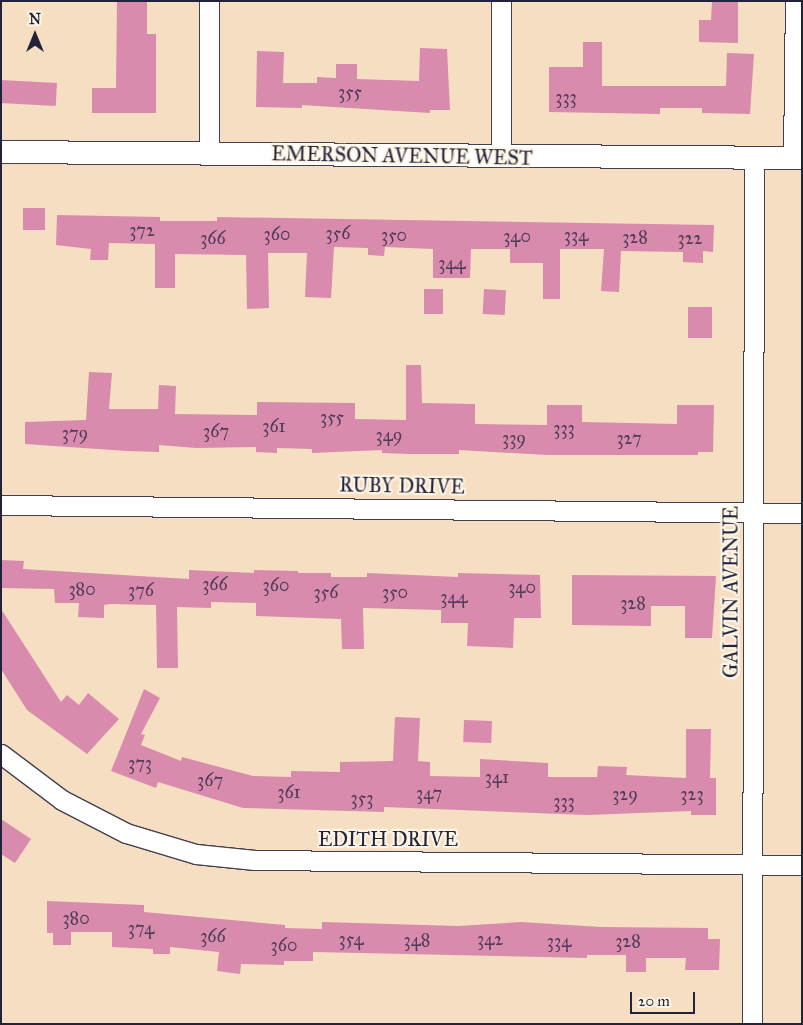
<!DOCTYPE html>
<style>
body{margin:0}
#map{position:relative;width:803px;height:1025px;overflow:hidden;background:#f5dec2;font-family:"IM FELL Great Primer",serif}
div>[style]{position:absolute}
.building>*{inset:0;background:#d98bad;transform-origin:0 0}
.roads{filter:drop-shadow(1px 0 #423e4f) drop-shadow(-1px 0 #423e4f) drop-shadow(0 1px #423e4f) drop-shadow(0 -1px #423e4f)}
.minor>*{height:19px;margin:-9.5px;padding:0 9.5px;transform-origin:9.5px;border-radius:9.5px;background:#fff}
.tertiary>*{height:22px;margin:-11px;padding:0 11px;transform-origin:11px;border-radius:11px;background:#fff}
span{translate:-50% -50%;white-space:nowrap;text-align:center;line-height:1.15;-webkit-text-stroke:4.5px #fcf5e5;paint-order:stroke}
.number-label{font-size:18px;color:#503c58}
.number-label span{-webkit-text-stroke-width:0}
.street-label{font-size:20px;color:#22223b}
.frame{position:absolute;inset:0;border:2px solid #22223b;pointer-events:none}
.north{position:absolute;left:10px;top:10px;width:50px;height:50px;-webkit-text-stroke:4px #fcf5e5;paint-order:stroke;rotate:0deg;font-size:14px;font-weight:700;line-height:20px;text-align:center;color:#22223b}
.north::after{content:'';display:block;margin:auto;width:18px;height:22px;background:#22223b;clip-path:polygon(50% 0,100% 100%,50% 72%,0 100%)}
.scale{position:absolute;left:630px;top:992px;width:65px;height:22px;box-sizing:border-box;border:2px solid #22223b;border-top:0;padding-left:6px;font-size:15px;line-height:18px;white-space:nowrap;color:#22223b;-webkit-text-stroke:4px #fcf5e5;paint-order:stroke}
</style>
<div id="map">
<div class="building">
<i style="clip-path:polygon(117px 1px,147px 1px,147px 34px,156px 34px,156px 113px,92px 113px,92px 88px,116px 88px)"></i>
<i style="clip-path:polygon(712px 1px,738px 1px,738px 43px,699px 42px,699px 20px,711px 20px)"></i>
<i style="clip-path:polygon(583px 42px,602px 42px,602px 86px,726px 86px,727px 53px,754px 54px,750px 114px,702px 113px,702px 108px,660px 108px,660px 114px,549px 112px,549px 67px,583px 67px)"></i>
<i style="clip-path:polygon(420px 48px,447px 49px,450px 110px,430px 110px,430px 113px,302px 105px,302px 108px,256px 107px,257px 51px,284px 52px,283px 83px,317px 83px,317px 77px,336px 78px,336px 64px,357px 64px,357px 79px,419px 81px)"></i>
<i style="left:1px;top:80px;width:56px;height:23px;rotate:3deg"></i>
<i style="left:23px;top:208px;width:22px;height:22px"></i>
<i style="clip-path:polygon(57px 215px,160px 217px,160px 221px,217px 221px,217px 217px,714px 225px,713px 252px,703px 251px,703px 263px,683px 262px,683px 252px,621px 251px,619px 292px,601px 291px,604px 249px,560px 249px,560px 299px,543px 299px,543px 263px,510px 263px,510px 249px,471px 249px,470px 278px,433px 278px,433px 249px,385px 247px,384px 256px,368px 255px,368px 248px,334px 247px,331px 298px,305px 297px,307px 253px,268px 253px,269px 308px,247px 309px,246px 255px,175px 254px,175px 288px,155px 288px,155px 244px,109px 243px,108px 260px,90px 260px,91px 249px,56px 245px)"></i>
<i style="left:424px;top:289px;width:19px;height:25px"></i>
<i style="left:484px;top:289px;width:22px;height:25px;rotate:3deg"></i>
<i style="left:688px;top:307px;width:24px;height:31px"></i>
<i style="clip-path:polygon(406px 365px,421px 365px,422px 403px,475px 404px,475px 424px,547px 425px,547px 405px,582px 405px,582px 422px,677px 424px,677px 405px,714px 405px,713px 452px,698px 452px,698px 455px,547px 455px,459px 450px,459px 454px,410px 454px,382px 453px,382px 450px,312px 453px,312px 449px,277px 448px,277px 453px,256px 452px,256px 447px,196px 448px,159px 445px,159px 452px,127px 451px,25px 444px,25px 422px,86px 420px,89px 372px,112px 373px,109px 409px,158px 409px,159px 385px,176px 386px,175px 414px,257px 415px,257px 402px,355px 403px,355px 419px,406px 420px)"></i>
<i style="clip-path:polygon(1px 560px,24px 561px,23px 569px,189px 579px,189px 570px,254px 573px,254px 570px,298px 571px,298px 573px,331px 573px,331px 577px,367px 577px,367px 573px,458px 577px,458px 573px,540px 575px,541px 618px,514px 618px,513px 648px,467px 646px,468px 623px,441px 623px,441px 610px,363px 608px,364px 649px,342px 649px,341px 619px,256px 616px,256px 603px,211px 602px,211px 608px,177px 607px,178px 668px,157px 668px,156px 605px,109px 604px,104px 605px,104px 618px,78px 617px,79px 603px,55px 603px,54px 589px,1px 588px)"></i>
<i style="clip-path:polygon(572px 575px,716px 576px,712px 638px,685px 638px,685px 606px,651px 606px,651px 626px,572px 625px)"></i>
<i style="clip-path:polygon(1px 609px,61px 702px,67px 695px,79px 705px,88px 693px,119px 719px,87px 754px,27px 710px,1px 669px)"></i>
<i style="clip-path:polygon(144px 689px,160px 698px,141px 734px,145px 735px,141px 745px,181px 761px,182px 757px,253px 776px,291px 777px,291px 771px,340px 772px,340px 762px,393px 761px,395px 717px,420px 718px,418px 761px,430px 762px,430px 776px,480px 777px,480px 759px,548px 763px,548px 777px,597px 777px,598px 766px,627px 767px,626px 775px,686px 778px,686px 729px,711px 729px,710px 778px,716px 778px,716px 815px,691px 815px,691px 811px,587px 815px,384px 807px,384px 812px,243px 808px,158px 782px,156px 788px,111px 771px)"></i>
<i style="left:464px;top:720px;width:28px;height:22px;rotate:2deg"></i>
<i style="clip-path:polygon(1px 819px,31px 839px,15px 863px,1px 854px)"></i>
<i style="clip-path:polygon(47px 901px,144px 905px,144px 912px,285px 925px,285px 928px,322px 929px,322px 922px,458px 926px,521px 922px,601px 927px,708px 928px,708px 939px,720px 939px,719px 970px,685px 970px,686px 958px,646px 958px,646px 972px,626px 972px,626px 955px,587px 955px,587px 958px,313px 952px,313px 961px,284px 961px,284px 965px,241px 964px,240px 974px,217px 971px,219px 952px,170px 947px,170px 954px,153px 954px,153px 949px,112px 947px,112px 932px,71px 932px,71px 945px,53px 945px,53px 933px,47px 933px)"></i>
</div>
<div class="roads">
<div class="minor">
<i style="left:501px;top:1px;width:156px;rotate:90deg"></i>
<i style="left:209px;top:154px;width:153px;rotate:-90deg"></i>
<i style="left:793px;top:158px;width:157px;rotate:-89.3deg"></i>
<i style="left:1px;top:505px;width:801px;rotate:0.57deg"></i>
<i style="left:1px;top:754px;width:76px;rotate:37deg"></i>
<i style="left:62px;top:800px;width:72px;rotate:27.3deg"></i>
<i style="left:126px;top:833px;width:73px;rotate:16.7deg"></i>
<i style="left:196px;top:854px;width:59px;rotate:5.8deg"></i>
<i style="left:255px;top:860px;width:547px;rotate:0.52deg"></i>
<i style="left:752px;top:1024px;width:864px;rotate:-89.87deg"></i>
</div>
<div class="tertiary">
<i style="left:1px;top:152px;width:801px;rotate:0.43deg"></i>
</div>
</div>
<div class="number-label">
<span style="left:350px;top:92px">355</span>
<span style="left:566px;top:97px">333</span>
<span style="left:142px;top:230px">372</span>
<span style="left:338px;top:233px">356</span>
<span style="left:277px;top:234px">360</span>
<span style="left:394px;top:235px">350</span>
<span style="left:576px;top:235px">334</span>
<span style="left:517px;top:236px">340</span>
<span style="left:635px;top:237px">328</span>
<span style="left:213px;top:238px">366</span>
<span style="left:690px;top:238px">322</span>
<span style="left:452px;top:263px">344</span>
<span style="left:332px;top:417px">355</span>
<span style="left:274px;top:426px">361</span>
<span style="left:564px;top:428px">333</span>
<span style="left:216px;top:431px">367</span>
<span style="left:75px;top:433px">379</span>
<span style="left:389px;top:435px">349</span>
<span style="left:514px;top:438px">339</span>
<span style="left:629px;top:438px">327</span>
<span style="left:215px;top:584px">366</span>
<span style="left:276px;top:585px">360</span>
<span style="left:522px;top:587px">340</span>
<span style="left:82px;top:589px">380</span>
<span style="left:141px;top:590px">376</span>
<span style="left:326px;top:592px">356</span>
<span style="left:395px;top:592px">350</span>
<span style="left:454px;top:597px">344</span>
<span style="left:633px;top:603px">328</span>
<span style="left:140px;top:763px">373</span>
<span style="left:497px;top:777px">341</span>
<span style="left:210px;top:780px">367</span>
<span style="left:289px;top:792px">361</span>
<span style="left:429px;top:793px">347</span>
<span style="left:625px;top:794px">329</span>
<span style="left:692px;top:794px">323</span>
<span style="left:362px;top:798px">353</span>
<span style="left:564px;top:801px">333</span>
<span style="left:76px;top:918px">380</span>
<span style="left:141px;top:928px">374</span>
<span style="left:213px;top:936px">366</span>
<span style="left:351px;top:939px">354</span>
<span style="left:490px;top:939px">342</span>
<span style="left:417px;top:940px">348</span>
<span style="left:559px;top:941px">334</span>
<span style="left:628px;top:941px">328</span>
<span style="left:284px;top:945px">360</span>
</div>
<div class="street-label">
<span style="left:402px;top:156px;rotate:1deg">EMERSON AVENUE WEST</span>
<span style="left:402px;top:486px;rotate:1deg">RUBY DRIVE</span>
<span style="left:731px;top:592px;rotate:-90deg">GALVIN AVENUE</span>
<span style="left:388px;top:839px">EDITH DRIVE</span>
</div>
<div class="frame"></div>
<div class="north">N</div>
<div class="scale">20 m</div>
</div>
